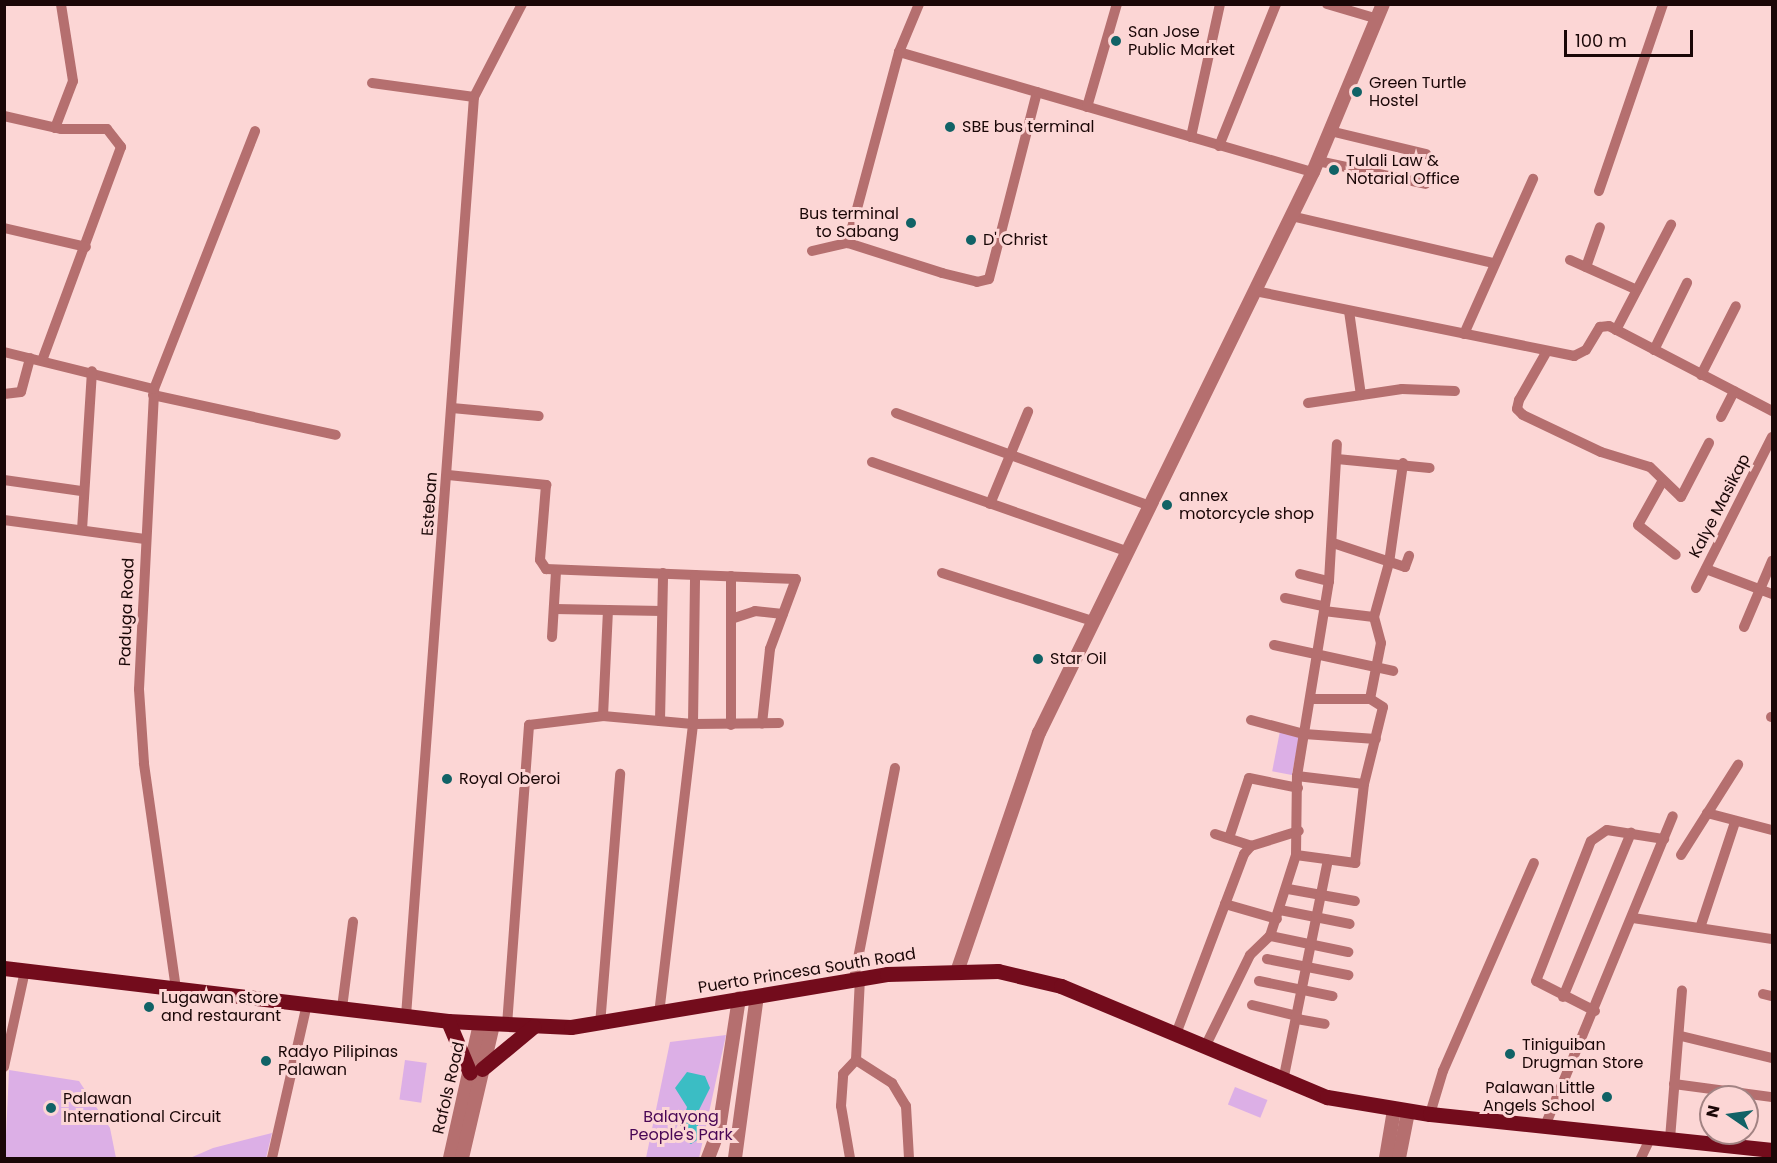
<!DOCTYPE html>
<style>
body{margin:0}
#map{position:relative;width:1777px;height:1163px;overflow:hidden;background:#fcd6d5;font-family:Poppins,sans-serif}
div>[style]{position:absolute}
.green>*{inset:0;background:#dcafe6;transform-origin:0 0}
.water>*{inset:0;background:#3bbdc4}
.minor>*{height:10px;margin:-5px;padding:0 5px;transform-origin:5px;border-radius:5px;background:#b56f6f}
.tertiary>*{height:14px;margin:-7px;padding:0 7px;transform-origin:7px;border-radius:7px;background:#b56f6f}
.primary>*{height:15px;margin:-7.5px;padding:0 7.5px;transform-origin:7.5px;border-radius:7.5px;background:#730c1c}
.dots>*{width:16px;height:16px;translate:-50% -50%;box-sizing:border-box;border:3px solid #fcd6d5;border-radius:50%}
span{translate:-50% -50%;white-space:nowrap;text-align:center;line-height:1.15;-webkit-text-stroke:6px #fcd6d5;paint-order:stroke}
.poi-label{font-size:16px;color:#1a0707}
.left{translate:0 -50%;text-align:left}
.right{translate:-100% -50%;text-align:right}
.street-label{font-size:16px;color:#1a0707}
.park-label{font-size:16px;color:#490755}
.frame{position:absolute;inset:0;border:6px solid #1a0707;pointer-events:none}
.north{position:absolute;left:1699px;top:1085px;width:60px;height:60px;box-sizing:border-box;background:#fcd6d5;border:2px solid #a28383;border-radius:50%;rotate:283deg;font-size:16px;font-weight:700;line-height:24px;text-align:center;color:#1a0707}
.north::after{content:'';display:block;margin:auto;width:21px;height:27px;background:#116266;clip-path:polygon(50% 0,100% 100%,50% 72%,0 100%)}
.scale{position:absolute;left:1564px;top:30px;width:129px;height:27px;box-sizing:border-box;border:3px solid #1a0707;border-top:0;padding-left:8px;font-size:18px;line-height:21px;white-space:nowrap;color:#1a0707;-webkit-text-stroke:4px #fcd6d5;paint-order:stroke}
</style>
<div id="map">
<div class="green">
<i style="left:1280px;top:731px;width:20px;height:41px;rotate:11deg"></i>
<i style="clip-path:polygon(726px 1035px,699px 1158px,646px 1158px,670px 1042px)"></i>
<i style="left:405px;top:1060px;width:22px;height:40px;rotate:8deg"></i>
<i style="clip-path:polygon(9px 1070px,79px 1081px,110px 1128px,116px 1158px,5px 1158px)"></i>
<i style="left:1235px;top:1087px;width:35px;height:19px;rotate:22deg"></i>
<i style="clip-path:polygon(272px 1133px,266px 1158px,190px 1158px,213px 1148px)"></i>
</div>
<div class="water">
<i style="clip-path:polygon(687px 1072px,705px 1076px,710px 1088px,697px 1114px,699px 1139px,691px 1144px,679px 1137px,687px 1107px,675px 1088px)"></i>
</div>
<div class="minor">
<i style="left:919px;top:4px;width:52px;rotate:112.6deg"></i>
<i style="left:899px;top:52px;width:198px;rotate:105deg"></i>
<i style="left:848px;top:243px;width:99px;rotate:17.7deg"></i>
<i style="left:942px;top:273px;width:36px;rotate:14deg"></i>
<i style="left:977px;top:282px;width:12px;rotate:-14deg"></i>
<i style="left:989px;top:279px;width:193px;rotate:-75.6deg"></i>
<i style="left:1327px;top:4px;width:53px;rotate:16.4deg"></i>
<i style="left:899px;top:52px;width:431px;rotate:16.2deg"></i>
<i style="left:372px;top:83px;width:103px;rotate:7.8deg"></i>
<i style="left:1087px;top:107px;width:107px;rotate:-73.8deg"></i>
<i style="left:4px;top:116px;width:58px;rotate:12.8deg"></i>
<i style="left:61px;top:129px;width:46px"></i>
<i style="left:107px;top:129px;width:23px;rotate:52deg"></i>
<i style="left:121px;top:147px;width:227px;rotate:110.3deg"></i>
<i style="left:55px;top:128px;width:50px;rotate:-69deg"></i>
<i style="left:73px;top:81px;width:78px;rotate:-98.9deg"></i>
<i style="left:1330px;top:131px;width:99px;rotate:13.5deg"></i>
<i style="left:1191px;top:137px;width:136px;rotate:-77.7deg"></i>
<i style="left:1219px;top:146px;width:153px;rotate:-68.1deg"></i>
<i style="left:1318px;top:161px;width:110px;rotate:12deg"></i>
<i style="left:1599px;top:191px;width:198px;rotate:-71.1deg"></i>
<i style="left:1291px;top:216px;width:207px;rotate:13.1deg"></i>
<i style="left:4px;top:228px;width:84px;rotate:13deg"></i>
<i style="left:812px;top:251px;width:37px;rotate:-13deg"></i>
<i style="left:1570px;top:260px;width:73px;rotate:24.1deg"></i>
<i style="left:1586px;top:267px;width:42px;rotate:-70.7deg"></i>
<i style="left:1255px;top:291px;width:326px;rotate:11.5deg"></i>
<i style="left:1574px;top:356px;width:13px;rotate:-27deg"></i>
<i style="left:1586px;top:350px;width:27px;rotate:-59deg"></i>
<i style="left:1600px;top:327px;width:9px;rotate:-6deg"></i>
<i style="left:1609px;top:326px;width:184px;rotate:27.5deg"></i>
<i style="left:1349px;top:311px;width:85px;rotate:81.9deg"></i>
<i style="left:1616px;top:330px;width:119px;rotate:-62.4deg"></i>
<i style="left:1464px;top:334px;width:170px;rotate:-66deg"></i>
<i style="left:1654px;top:350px;width:75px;rotate:-63.8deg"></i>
<i style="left:1547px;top:351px;width:56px;rotate:119.7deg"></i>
<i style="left:1519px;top:400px;width:9px;rotate:103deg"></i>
<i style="left:1517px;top:409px;width:8px;rotate:45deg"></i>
<i style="left:1523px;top:415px;width:86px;rotate:25.4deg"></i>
<i style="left:1601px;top:452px;width:51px;rotate:17deg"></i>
<i style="left:1650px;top:467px;width:43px;rotate:44.1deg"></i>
<i style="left:1681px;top:497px;width:61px;rotate:-62.6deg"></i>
<i style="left:4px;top:352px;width:154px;rotate:13.9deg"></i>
<i style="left:1701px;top:375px;width:77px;rotate:-63.1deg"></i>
<i style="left:4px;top:394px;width:17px;rotate:-7deg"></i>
<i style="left:21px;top:392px;width:35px;rotate:-75deg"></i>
<i style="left:153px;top:395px;width:187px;rotate:12.3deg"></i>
<i style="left:1308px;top:403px;width:95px;rotate:-8.5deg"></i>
<i style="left:1402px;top:389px;width:53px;rotate:2.2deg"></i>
<i style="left:452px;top:408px;width:87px;rotate:5.3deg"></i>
<i style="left:896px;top:413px;width:268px;rotate:20.1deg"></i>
<i style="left:1721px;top:417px;width:29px;rotate:-63deg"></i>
<i style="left:1337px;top:459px;width:93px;rotate:5.5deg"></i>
<i style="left:872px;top:462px;width:269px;rotate:19.3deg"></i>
<i style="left:448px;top:475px;width:99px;rotate:5.8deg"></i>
<i style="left:546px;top:485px;width:75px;rotate:94.6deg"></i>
<i style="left:540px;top:560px;width:11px;rotate:56deg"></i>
<i style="left:546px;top:569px;width:250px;rotate:2.3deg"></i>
<i style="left:796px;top:579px;width:75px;rotate:110.4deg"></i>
<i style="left:770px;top:649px;width:75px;rotate:96.1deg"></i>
<i style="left:4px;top:480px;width:78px;rotate:8.1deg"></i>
<i style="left:1662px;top:482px;width:49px;rotate:119.2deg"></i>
<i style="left:1638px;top:525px;width:48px;rotate:38.3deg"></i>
<i style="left:990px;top:504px;width:100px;rotate:-67.6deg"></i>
<i style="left:4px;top:520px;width:142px;rotate:7.7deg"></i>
<i style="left:82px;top:530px;width:159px;rotate:-86.4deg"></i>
<i style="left:1333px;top:543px;width:76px;rotate:18.4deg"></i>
<i style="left:1405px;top:567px;width:12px;rotate:-70deg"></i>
<i style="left:1706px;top:569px;width:71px;rotate:20.7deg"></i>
<i style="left:942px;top:573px;width:157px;rotate:17.7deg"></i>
<i style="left:1300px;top:574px;width:30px;rotate:14deg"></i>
<i style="left:1696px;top:588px;width:169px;rotate:-63.3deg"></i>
<i style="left:1285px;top:598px;width:40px;rotate:12deg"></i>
<i style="left:555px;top:609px;width:107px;rotate:1.1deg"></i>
<i style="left:1324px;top:611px;width:50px;rotate:6.8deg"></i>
<i style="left:731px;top:619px;width:25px;rotate:-18deg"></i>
<i style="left:755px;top:611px;width:28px;rotate:6deg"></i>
<i style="left:1744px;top:627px;width:72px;rotate:-67deg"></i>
<i style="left:552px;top:637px;width:66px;rotate:-86.5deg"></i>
<i style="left:1274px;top:645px;width:122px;rotate:12.3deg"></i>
<i style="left:1370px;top:699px;width:57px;rotate:-78.9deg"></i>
<i style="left:1381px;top:643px;width:27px;rotate:-105deg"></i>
<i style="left:1374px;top:617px;width:56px;rotate:-74.5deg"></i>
<i style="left:1389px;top:563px;width:101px;rotate:-82deg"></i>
<i style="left:603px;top:716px;width:106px;rotate:-87.3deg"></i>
<i style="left:1771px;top:717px;width:1px"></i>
<i style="left:1251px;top:720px;width:55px;rotate:14.8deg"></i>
<i style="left:1304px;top:734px;width:72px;rotate:4deg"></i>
<i style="left:660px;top:721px;width:148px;rotate:-88.8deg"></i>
<i style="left:731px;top:725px;width:149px;rotate:-90deg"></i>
<i style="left:1297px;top:776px;width:67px;rotate:6.8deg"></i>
<i style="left:1707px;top:813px;width:67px;rotate:14.7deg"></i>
<i style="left:1215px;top:834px;width:38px;rotate:18deg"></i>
<i style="left:1229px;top:838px;width:63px;rotate:-71.6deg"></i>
<i style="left:1249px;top:778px;width:50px;rotate:11.5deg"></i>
<i style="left:1296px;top:855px;width:60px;rotate:7.7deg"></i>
<i style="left:1355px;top:863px;width:80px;rotate:-83.5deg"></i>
<i style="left:1364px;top:784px;width:79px;rotate:-76.1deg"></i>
<i style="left:1383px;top:707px;width:15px;rotate:-148deg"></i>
<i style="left:1370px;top:699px;width:60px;rotate:180deg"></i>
<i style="left:1681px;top:855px;width:107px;rotate:-57.7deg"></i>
<i style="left:1288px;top:889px;width:68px;rotate:10.2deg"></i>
<i style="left:1225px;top:904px;width:54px;rotate:16.1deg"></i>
<i style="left:1280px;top:910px;width:71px;rotate:11.3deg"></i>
<i style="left:1633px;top:918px;width:141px;rotate:8.6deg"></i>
<i style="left:1700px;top:928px;width:112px;rotate:-71.7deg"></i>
<i style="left:1270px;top:936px;width:80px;rotate:11.6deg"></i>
<i style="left:1267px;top:959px;width:83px;rotate:11.2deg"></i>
<i style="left:860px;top:978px;width:82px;rotate:92.8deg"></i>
<i style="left:856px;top:1060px;width:43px;rotate:32.6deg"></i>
<i style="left:892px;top:1083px;width:27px;rotate:59deg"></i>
<i style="left:906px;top:1106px;width:52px;rotate:86.7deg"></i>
<i style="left:854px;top:979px;width:215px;rotate:-79deg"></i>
<i style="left:1259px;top:981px;width:75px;rotate:11.6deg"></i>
<i style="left:176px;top:989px;width:228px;rotate:-98.1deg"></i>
<i style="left:144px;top:763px;width:74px;rotate:-93.9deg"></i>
<i style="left:139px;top:689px;width:300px;rotate:-87.1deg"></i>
<i style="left:154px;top:389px;width:277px;rotate:-68.6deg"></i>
<i style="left:1763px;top:994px;width:9px;rotate:13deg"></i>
<i style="left:1563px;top:997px;width:178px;rotate:-67.5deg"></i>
<i style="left:1252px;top:1005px;width:46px;rotate:13.7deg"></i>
<i style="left:342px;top:1008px;width:87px;rotate:-82.7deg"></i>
<i style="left:1595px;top:1011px;width:66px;rotate:-153deg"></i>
<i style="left:1536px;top:981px;width:150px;rotate:-68.6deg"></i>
<i style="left:1591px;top:841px;width:19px;rotate:-35deg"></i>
<i style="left:1607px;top:830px;width:58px;rotate:9deg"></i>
<i style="left:659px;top:1014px;width:292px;rotate:-83.3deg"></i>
<i style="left:693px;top:724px;width:149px;rotate:-89.2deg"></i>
<i style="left:406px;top:1016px;width:922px;rotate:-85.77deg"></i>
<i style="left:474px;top:97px;width:105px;rotate:-62.7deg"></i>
<i style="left:1297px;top:1019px;width:28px;rotate:10deg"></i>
<i style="left:507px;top:1025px;width:301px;rotate:-85.8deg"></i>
<i style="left:529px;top:725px;width:75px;rotate:-6.9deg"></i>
<i style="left:603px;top:716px;width:90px;rotate:5.1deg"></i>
<i style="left:693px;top:724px;width:86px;rotate:-0.7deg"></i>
<i style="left:600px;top:1025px;width:252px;rotate:-85.4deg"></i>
<i style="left:1176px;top:1034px;width:192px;rotate:-69.3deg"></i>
<i style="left:1244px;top:854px;width:11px;rotate:-49deg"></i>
<i style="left:1251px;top:846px;width:50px;rotate:-17.4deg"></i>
<i style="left:1681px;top:1036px;width:94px;rotate:13.6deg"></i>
<i style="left:1205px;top:1047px;width:102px;rotate:-63.9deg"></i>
<i style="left:1250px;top:955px;width:28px;rotate:-44deg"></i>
<i style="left:1270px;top:936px;width:85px;rotate:-72.2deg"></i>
<i style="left:1296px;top:855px;width:79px;rotate:-89.3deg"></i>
<i style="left:1297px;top:776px;width:198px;rotate:-80.7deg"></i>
<i style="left:1329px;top:581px;width:137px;rotate:-86.7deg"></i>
<i style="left:4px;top:1067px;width:98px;rotate:-77.7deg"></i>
<i style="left:1283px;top:1081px;width:226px;rotate:-78.5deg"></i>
<i style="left:1674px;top:1084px;width:99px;rotate:7.6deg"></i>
<i style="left:1430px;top:1114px;width:45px;rotate:-73.2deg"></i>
<i style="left:1443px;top:1071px;width:227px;rotate:-66.4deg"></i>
<i style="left:1545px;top:1126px;width:335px;rotate:-67.6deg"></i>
<i style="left:1670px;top:1139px;width:149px;rotate:-85.4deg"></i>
<i style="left:272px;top:1158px;width:158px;rotate:-77.2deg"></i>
<i style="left:850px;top:1158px;width:53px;rotate:-99.8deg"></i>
<i style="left:841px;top:1106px;width:32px;rotate:-86deg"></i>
<i style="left:843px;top:1074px;width:19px;rotate:-47deg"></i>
<i style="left:1641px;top:1158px;width:23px;rotate:-65deg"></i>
</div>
<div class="tertiary">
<i style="left:958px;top:969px;width:250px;rotate:-71.1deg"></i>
<i style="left:1039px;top:733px;width:624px;rotate:-63.97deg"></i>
<i style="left:1313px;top:172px;width:182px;rotate:-67.4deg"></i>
<i style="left:450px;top:1158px;width:137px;rotate:-77.4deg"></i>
<i style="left:462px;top:1158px;width:137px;rotate:-76.9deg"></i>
<i style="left:708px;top:1158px;width:31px;rotate:-69deg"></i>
<i style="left:719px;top:1129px;width:132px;rotate:-81.3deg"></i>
<i style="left:735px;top:1158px;width:163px;rotate:-82.3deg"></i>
<i style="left:1386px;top:1158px;width:49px;rotate:-80.5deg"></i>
<i style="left:1399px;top:1158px;width:47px;rotate:-78.9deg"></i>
</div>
<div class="primary">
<i style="left:4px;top:968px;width:447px;rotate:6.8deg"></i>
<i style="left:448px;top:1021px;width:123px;rotate:2.8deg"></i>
<i style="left:571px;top:1027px;width:320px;rotate:-9.5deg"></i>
<i style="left:887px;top:974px;width:111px;rotate:-1.5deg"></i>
<i style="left:998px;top:971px;width:65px;rotate:13.4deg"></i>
<i style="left:1061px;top:986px;width:288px;rotate:22.7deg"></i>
<i style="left:1327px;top:1097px;width:104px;rotate:9.4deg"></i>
<i style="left:1430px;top:1114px;width:344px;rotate:6deg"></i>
<i style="left:448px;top:1021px;width:56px;rotate:67.1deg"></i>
<i style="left:482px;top:1069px;width:67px;rotate:-39.6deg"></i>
</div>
<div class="dots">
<i style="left:1116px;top:41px;background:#116266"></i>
<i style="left:1357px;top:92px;background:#116266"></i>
<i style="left:950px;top:127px;background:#116266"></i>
<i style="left:1334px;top:170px;background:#116266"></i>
<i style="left:911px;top:223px;background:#116266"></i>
<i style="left:971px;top:240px;background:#116266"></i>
<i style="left:1167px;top:505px;background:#116266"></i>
<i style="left:1038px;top:659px;background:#116266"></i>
<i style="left:447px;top:779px;background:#116266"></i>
<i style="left:149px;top:1007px;background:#116266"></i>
<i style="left:1510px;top:1054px;background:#116266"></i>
<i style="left:266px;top:1061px;background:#116266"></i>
<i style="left:1607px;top:1097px;background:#116266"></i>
<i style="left:51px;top:1108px;background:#116266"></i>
</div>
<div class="poi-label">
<span class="left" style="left:1128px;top:41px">San Jose<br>Public Market</span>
<span class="left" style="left:1369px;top:92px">Green Turtle<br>Hostel</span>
<span class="left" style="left:962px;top:127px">SBE bus terminal</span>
<span class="left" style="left:1346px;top:170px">Tulali Law &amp;<br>Notarial Office</span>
<span class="right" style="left:899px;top:223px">Bus terminal<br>to Sabang</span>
<span class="left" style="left:983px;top:240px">D' Christ</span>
<span class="left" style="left:1179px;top:505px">annex<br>motorcycle shop</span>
<span class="left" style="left:1050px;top:659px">Star Oil</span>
<span class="left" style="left:459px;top:779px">Royal Oberoi</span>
<span class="left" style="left:161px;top:1007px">Lugawan store<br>and restaurant</span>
<span class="left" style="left:1522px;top:1054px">Tiniguiban<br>Drugman Store</span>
<span class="left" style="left:278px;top:1061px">Radyo Pilipinas<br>Palawan</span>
<span class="right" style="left:1595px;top:1097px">Palawan Little<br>Angels School</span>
<span class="left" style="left:63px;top:1108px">Palawan<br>International Circuit</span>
</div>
<div class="street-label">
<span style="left:430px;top:504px;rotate:-86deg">Esteban</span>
<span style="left:1720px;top:506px;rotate:-63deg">Kalye Masikap</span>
<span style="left:127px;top:612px;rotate:-88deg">Paduga Road</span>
<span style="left:807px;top:971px;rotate:-9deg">Puerto Princesa South Road</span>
<span style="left:449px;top:1088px;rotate:-77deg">Rafols Road</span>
</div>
<div class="park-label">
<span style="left:681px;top:1126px">Balayong<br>People's Park</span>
</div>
<div class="frame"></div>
<div class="north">N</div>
<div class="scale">100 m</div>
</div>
